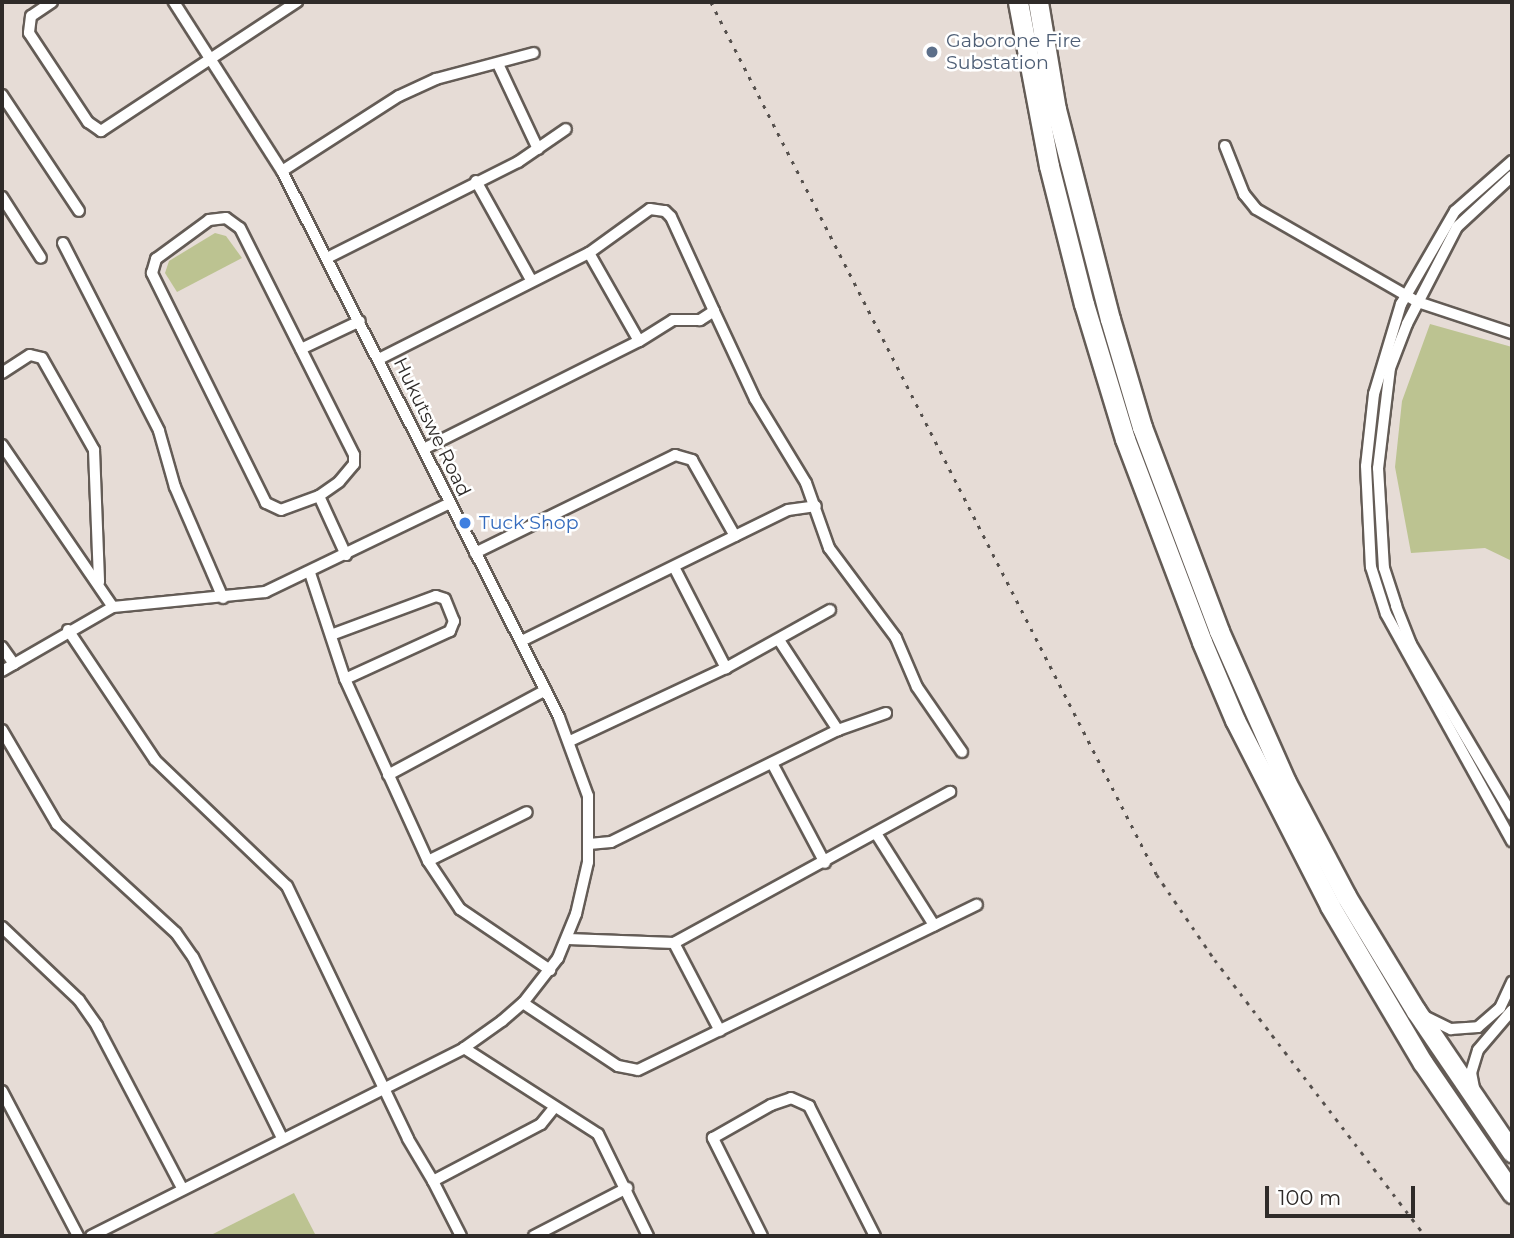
<!DOCTYPE html>
<style>
body{margin:0}
#map{position:relative;width:1514px;height:1238px;overflow:hidden;background:#e6dcd6;font-family:Montserrat,sans-serif}
div>[style]{position:absolute}
.green>*{inset:0;background:#bcc391}
.roads{filter:drop-shadow(2px 0 #645c56) drop-shadow(-2px 0 #645c56) drop-shadow(0 2px #645c56) drop-shadow(0 -2px #645c56)}
.street>*{height:10px;margin:-5px;padding:0 5px;transform-origin:5px;border-radius:5px;background:#fff}
.highway>*{height:19px;margin:-9.5px;padding:0 9.5px;transform-origin:9.5px;border-radius:9.5px;background:#fff}
.rail>*{height:2.5px;margin-top:-1.25px;transform-origin:0;background:repeating-linear-gradient(90deg,#55504d 0 3.5px,transparent 0 10.5px)}
.dots>*{width:19px;height:19px;translate:-50% -50%;box-sizing:border-box;border:4px solid #fff;border-radius:50%}
span{translate:-50% -50%;white-space:nowrap;text-align:center;line-height:1.15;-webkit-text-stroke:5px #fff;paint-order:stroke}
.service-label{font-size:19px;color:#4e5e75}
.left{translate:0 -50%;text-align:left}
.street-label{font-size:19px;color:#2f2b29}
.shop-label{font-size:19px;color:#366cbe}
.frame{position:absolute;inset:0;border:4px solid #2f2b29;pointer-events:none}
.scale{position:absolute;left:1265px;top:1186px;width:150px;height:32px;box-sizing:border-box;border:4px solid #2f2b29;border-top:0;padding-left:9px;font-size:21px;line-height:24px;white-space:nowrap;color:#2f2b29;-webkit-text-stroke:5px #fff;paint-order:stroke}
</style>
<div id="map">
<div class="green">
<i style="clip-path:polygon(215px 233px,226px 236px,242px 258px,177px 292px,165px 273px,169px 261px)"></i>
<i style="clip-path:polygon(1430px 324px,1512px 347px,1512px 561px,1485px 548px,1411px 553px,1395px 467px,1402px 401px)"></i>
<i style="clip-path:polygon(294px 1193px,316px 1236px,209px 1236px)"></i>
</div>
<div class="roads">
<div class="street">
<i style="left:52px;top:2px;width:25px;rotate:146deg"></i>
<i style="left:31px;top:16px;width:17px;rotate:97deg"></i>
<i style="left:29px;top:33px;width:107px;rotate:56.5deg"></i>
<i style="left:88px;top:122px;width:16px;rotate:35deg"></i>
<i style="left:101px;top:131px;width:235px;rotate:-33.4deg"></i>
<i style="left:498px;top:64px;width:94px;rotate:64.8deg"></i>
<i style="left:2px;top:95px;width:139px;rotate:56.4deg"></i>
<i style="left:1225px;top:146px;width:52px;rotate:68.4deg"></i>
<i style="left:1244px;top:194px;width:19px;rotate:51deg"></i>
<i style="left:1256px;top:209px;width:187px;rotate:29.9deg"></i>
<i style="left:1418px;top:302px;width:99px;rotate:18.3deg"></i>
<i style="left:1512px;top:161px;width:76px;rotate:138.7deg"></i>
<i style="left:1455px;top:211px;width:108px;rotate:120.1deg"></i>
<i style="left:1401px;top:304px;width:94px;rotate:106.7deg"></i>
<i style="left:1374px;top:394px;width:72px;rotate:96.3deg"></i>
<i style="left:1366px;top:466px;width:101px;rotate:87.2deg"></i>
<i style="left:1371px;top:567px;width:49px;rotate:72.3deg"></i>
<i style="left:1386px;top:614px;width:260px;rotate:61deg"></i>
<i style="left:282px;top:171px;width:139px;rotate:-32.7deg"></i>
<i style="left:399px;top:96px;width:41px;rotate:-24.7deg"></i>
<i style="left:436px;top:79px;width:101px;rotate:-14.9deg"></i>
<i style="left:1512px;top:176px;width:75px;rotate:137.2deg"></i>
<i style="left:1457px;top:227px;width:109px;rotate:117.3deg"></i>
<i style="left:1407px;top:324px;width:47px;rotate:111.1deg"></i>
<i style="left:1390px;top:368px;width:101px;rotate:96.8deg"></i>
<i style="left:1378px;top:468px;width:100px;rotate:86.6deg"></i>
<i style="left:1384px;top:568px;width:40px;rotate:72deg"></i>
<i style="left:1396px;top:606px;width:41px;rotate:68.5deg"></i>
<i style="left:1411px;top:644px;width:199px;rotate:59.4deg"></i>
<i style="left:476px;top:181px;width:113px;rotate:60.9deg"></i>
<i style="left:2px;top:197px;width:72px;rotate:57.4deg"></i>
<i style="left:226px;top:218px;width:17px;rotate:36deg"></i>
<i style="left:240px;top:228px;width:254px;rotate:63.3deg"></i>
<i style="left:354px;top:455px;width:9px;rotate:90deg"></i>
<i style="left:354px;top:464px;width:23px;rotate:130deg"></i>
<i style="left:339px;top:482px;width:24px;rotate:145deg"></i>
<i style="left:319px;top:496px;width:40px;rotate:159.8deg"></i>
<i style="left:281px;top:510px;width:17px;rotate:-155deg"></i>
<i style="left:266px;top:503px;width:257px;rotate:-116.4deg"></i>
<i style="left:152px;top:273px;width:15px;rotate:-74deg"></i>
<i style="left:156px;top:259px;width:66px;rotate:-36.3deg"></i>
<i style="left:209px;top:220px;width:17px;rotate:-7deg"></i>
<i style="left:63px;top:243px;width:211px;rotate:62.9deg"></i>
<i style="left:159px;top:431px;width:58px;rotate:74.1deg"></i>
<i style="left:175px;top:487px;width:121px;rotate:66.6deg"></i>
<i style="left:589px;top:253px;width:75px;rotate:-35.8deg"></i>
<i style="left:650px;top:209px;width:15px;rotate:8deg"></i>
<i style="left:665px;top:211px;width:8px;rotate:45deg"></i>
<i style="left:671px;top:217px;width:103px;rotate:65.4deg"></i>
<i style="left:714px;top:311px;width:17px;rotate:147deg"></i>
<i style="left:700px;top:320px;width:27px;rotate:180deg"></i>
<i style="left:673px;top:320px;width:40px;rotate:148deg"></i>
<i style="left:327px;top:258px;width:214px;rotate:-26.7deg"></i>
<i style="left:518px;top:162px;width:58px;rotate:-34.5deg"></i>
<i style="left:714px;top:311px;width:97px;rotate:65deg"></i>
<i style="left:755px;top:399px;width:98px;rotate:58.7deg"></i>
<i style="left:806px;top:483px;width:69px;rotate:70.5deg"></i>
<i style="left:829px;top:548px;width:112px;rotate:53.3deg"></i>
<i style="left:896px;top:638px;width:53px;rotate:66.8deg"></i>
<i style="left:917px;top:687px;width:79px;rotate:55.3deg"></i>
<i style="left:301px;top:349px;width:65px;rotate:-25.4deg"></i>
<i style="left:379px;top:359px;width:235px;rotate:-26.8deg"></i>
<i style="left:589px;top:253px;width:101px;rotate:60.4deg"></i>
<i style="left:639px;top:341px;width:241px;rotate:153.4deg"></i>
<i style="left:2px;top:373px;width:33px;rotate:-33deg"></i>
<i style="left:30px;top:355px;width:12px;rotate:14deg"></i>
<i style="left:42px;top:358px;width:106px;rotate:60.5deg"></i>
<i style="left:94px;top:450px;width:132px;rotate:87.8deg"></i>
<i style="left:2px;top:445px;width:196px;rotate:55.6deg"></i>
<i style="left:319px;top:496px;width:65px;rotate:65.4deg"></i>
<i style="left:735px;top:536px;width:59px;rotate:-26.1deg"></i>
<i style="left:788px;top:510px;width:28px;rotate:-8deg"></i>
<i style="left:475px;top:553px;width:223px;rotate:-26.1deg"></i>
<i style="left:675px;top:455px;width:18px;rotate:16deg"></i>
<i style="left:692px;top:460px;width:87px;rotate:60.5deg"></i>
<i style="left:735px;top:536px;width:237px;rotate:153.8deg"></i>
<i style="left:674px;top:567px;width:114px;rotate:62.8deg"></i>
<i style="left:310px;top:573px;width:112px;rotate:71.7deg"></i>
<i style="left:345px;top:679px;width:200px;rotate:65.5deg"></i>
<i style="left:428px;top:861px;width:58px;rotate:56.3deg"></i>
<i style="left:460px;top:909px;width:109px;rotate:34.1deg"></i>
<i style="left:68px;top:630px;width:156px;rotate:56.2deg"></i>
<i style="left:155px;top:760px;width:182px;rotate:43.7deg"></i>
<i style="left:287px;top:886px;width:280px;rotate:64.4deg"></i>
<i style="left:408px;top:1139px;width:49px;rotate:59.2deg"></i>
<i style="left:331px;top:635px;width:112px;rotate:-20.4deg"></i>
<i style="left:436px;top:596px;width:9px;rotate:18deg"></i>
<i style="left:445px;top:599px;width:24px;rotate:68deg"></i>
<i style="left:454px;top:621px;width:11px;rotate:112deg"></i>
<i style="left:450px;top:631px;width:115px;rotate:155.4deg"></i>
<i style="left:779px;top:640px;width:108px;rotate:56.8deg"></i>
<i style="left:2px;top:647px;width:21px;rotate:55deg"></i>
<i style="left:2px;top:671px;width:128px;rotate:-30deg"></i>
<i style="left:113px;top:607px;width:153px;rotate:-5.6deg"></i>
<i style="left:265px;top:592px;width:205px;rotate:-25.7deg"></i>
<i style="left:2px;top:730px;width:109px;rotate:59.7deg"></i>
<i style="left:57px;top:824px;width:161px;rotate:42.5deg"></i>
<i style="left:176px;top:933px;width:29px;rotate:55deg"></i>
<i style="left:193px;top:957px;width:202px;rotate:63.8deg"></i>
<i style="left:570px;top:741px;width:172px;rotate:-25.1deg"></i>
<i style="left:726px;top:668px;width:119px;rotate:-29.1deg"></i>
<i style="left:772px;top:763px;width:113px;rotate:62.1deg"></i>
<i style="left:388px;top:775px;width:179px;rotate:-28.3deg"></i>
<i style="left:877px;top:835px;width:107px;rotate:57.7deg"></i>
<i style="left:589px;top:844px;width:22px;rotate:-5deg"></i>
<i style="left:611px;top:842px;width:253px;rotate:-26.3deg"></i>
<i style="left:838px;top:730px;width:51px;rotate:-19.5deg"></i>
<i style="left:428px;top:861px;width:110px;rotate:-26.3deg"></i>
<i style="left:2px;top:927px;width:106px;rotate:43.5deg"></i>
<i style="left:79px;top:1000px;width:32px;rotate:55deg"></i>
<i style="left:97px;top:1026px;width:183px;rotate:62.3deg"></i>
<i style="left:568px;top:939px;width:106px;rotate:2.2deg"></i>
<i style="left:674px;top:943px;width:315px;rotate:-28.7deg"></i>
<i style="left:674px;top:943px;width:99px;rotate:62.4deg"></i>
<i style="left:523px;top:1003px;width:114px;rotate:33.6deg"></i>
<i style="left:618px;top:1066px;width:20px;rotate:11deg"></i>
<i style="left:638px;top:1070px;width:377px;rotate:-26deg"></i>
<i style="left:1424px;top:1016px;width:30px;rotate:26deg"></i>
<i style="left:1451px;top:1029px;width:27px;rotate:-4deg"></i>
<i style="left:1478px;top:1027px;width:29px;rotate:-41deg"></i>
<i style="left:1500px;top:1008px;width:29px;rotate:-65deg"></i>
<i style="left:464px;top:1048px;width:159px;rotate:32.7deg"></i>
<i style="left:598px;top:1134px;width:114px;rotate:63.9deg"></i>
<i style="left:1474px;top:1088px;width:15px;rotate:-101deg"></i>
<i style="left:1471px;top:1073px;width:24px;rotate:-73deg"></i>
<i style="left:1478px;top:1050px;width:52px;rotate:-49.6deg"></i>
<i style="left:2px;top:1091px;width:164px;rotate:62.3deg"></i>
<i style="left:91px;top:1236px;width:418px;rotate:-26.7deg"></i>
<i style="left:464px;top:1048px;width:47px;rotate:-35.4deg"></i>
<i style="left:502px;top:1021px;width:28px;rotate:-41deg"></i>
<i style="left:523px;top:1003px;width:57px;rotate:-52.1deg"></i>
<i style="left:558px;top:958px;width:48px;rotate:-67.8deg"></i>
<i style="left:576px;top:914px;width:53px;rotate:-77deg"></i>
<i style="left:588px;top:862px;width:66px;rotate:-90deg"></i>
<i style="left:588px;top:796px;width:84px;rotate:-110.2deg"></i>
<i style="left:559px;top:717px;width:612px;rotate:-116.9deg"></i>
<i style="left:282px;top:171px;width:201px;rotate:-122.6deg"></i>
<i style="left:461px;top:1236px;width:62px;rotate:-117deg"></i>
<i style="left:433px;top:1181px;width:122px;rotate:-27.8deg"></i>
<i style="left:541px;top:1124px;width:21px;rotate:-51deg"></i>
<i style="left:534px;top:1236px;width:105px;rotate:-27.3deg"></i>
<i style="left:762px;top:1236px;width:110px;rotate:-116.6deg"></i>
<i style="left:713px;top:1138px;width:67px;rotate:-29.6deg"></i>
<i style="left:771px;top:1105px;width:21px;rotate:-19deg"></i>
<i style="left:791px;top:1098px;width:20px;rotate:24deg"></i>
<i style="left:809px;top:1106px;width:146px;rotate:63.1deg"></i>
</div>
<div class="highway">
<i style="left:1018px;top:2px;width:167px;rotate:79.3deg"></i>
<i style="left:1049px;top:166px;width:142px;rotate:75.8deg"></i>
<i style="left:1084px;top:304px;width:141px;rotate:73.1deg"></i>
<i style="left:1125px;top:439px;width:217px;rotate:69.2deg"></i>
<i style="left:1202px;top:642px;width:85px;rotate:67.1deg"></i>
<i style="left:1235px;top:720px;width:209px;rotate:62.9deg"></i>
<i style="left:1330px;top:906px;width:182px;rotate:59.4deg"></i>
<i style="left:1423px;top:1063px;width:158px;rotate:55.6deg"></i>
<i style="left:1038px;top:2px;width:109px;rotate:80.5deg"></i>
<i style="left:1056px;top:109px;width:217px;rotate:75.6deg"></i>
<i style="left:1110px;top:319px;width:113px;rotate:73.5deg"></i>
<i style="left:1142px;top:427px;width:218px;rotate:69.3deg"></i>
<i style="left:1219px;top:631px;width:165px;rotate:66.1deg"></i>
<i style="left:1286px;top:782px;width:129px;rotate:62.2deg"></i>
<i style="left:1346px;top:896px;width:135px;rotate:58.7deg"></i>
<i style="left:1416px;top:1011px;width:171px;rotate:55.8deg"></i>
</div>
</div>
<div class="rail">
<i style="left:711px;top:2px;width:980px;rotate:62.94deg"></i>
<i style="left:1157px;top:875px;width:103px;rotate:55.7deg"></i>
<i style="left:1215px;top:960px;width:347px;rotate:52.7deg"></i>
</div>
<div class="dots">
<i style="left:932px;top:52px;background:#5c6f8a"></i>
<i style="left:465px;top:523px;background:#3f7fe0"></i>
</div>
<div class="service-label">
<span class="left" style="left:946px;top:52px">Gaborone Fire<br>Substation</span>
</div>
<div class="street-label">
<span style="left:432px;top:427px;rotate:64deg">Hukutswe Road</span>
</div>
<div class="shop-label">
<span class="left" style="left:479px;top:523px">Tuck Shop</span>
</div>
<div class="frame"></div>
<div class="scale">100 m</div>
</div>
